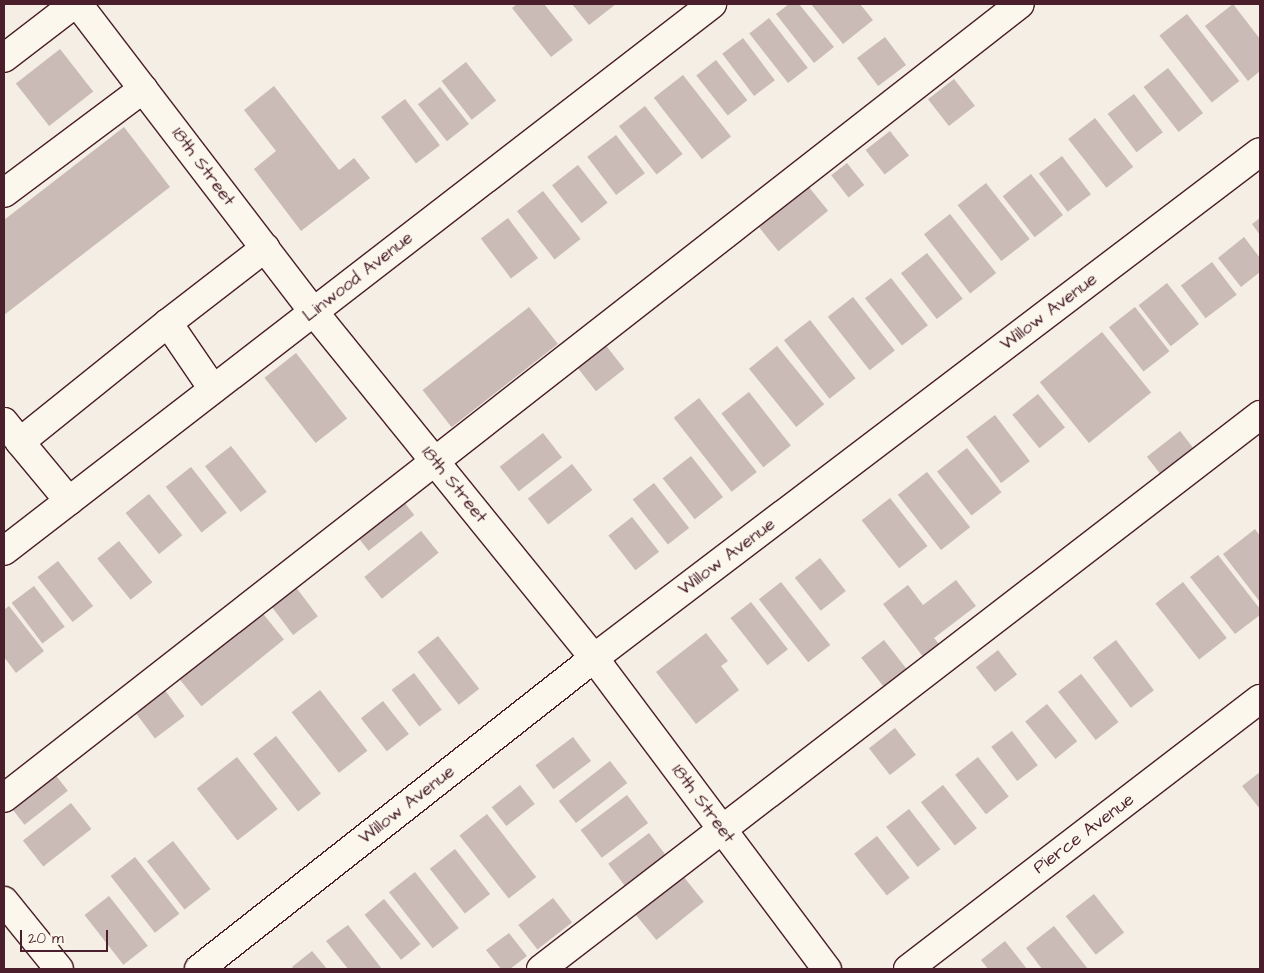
<!DOCTYPE html>
<style>
body{margin:0}
#map{position:relative;width:1264px;height:973px;overflow:hidden;background:#f4eee4;font-family:"Architects Daughter",sans-serif}
div>[style]{position:absolute}
.building>*{inset:0;background:#cabbb6;transform-origin:0 0}
.roads{filter:drop-shadow(1px 0 #4a1f2b) drop-shadow(-1px 0 #4a1f2b) drop-shadow(0 1px #4a1f2b) drop-shadow(0 -1px #4a1f2b)}
.minor>*{height:28px;margin:-14px;padding:0 14px;transform-origin:14px;border-radius:14px;background:#fbf7ec}
span{translate:-50% -50%;white-space:nowrap;text-align:center;line-height:1.15;-webkit-text-stroke:4px #fbf7ec;paint-order:stroke}
.street-label{font-size:18px;color:#4a1f2b}
.frame{position:absolute;inset:0;border:5px solid #4a1f2b;pointer-events:none}
.scale{position:absolute;left:20px;top:930px;width:88px;height:22px;box-sizing:border-box;border:2px solid #4a1f2b;border-top:0;padding-left:6px;font-size:15px;line-height:18px;white-space:nowrap;color:#4a1f2b;-webkit-text-stroke:4px #fbf7ec;paint-order:stroke}
</style>
<div id="map">
<div class="building">
<i style="clip-path:polygon(517px 4px,544px 4px,573px 40px,551px 57px,512px 8px)"></i>
<i style="clip-path:polygon(572px 4px,616px 4px,589px 25px)"></i>
<i style="clip-path:polygon(789px 4px,799px 4px,834px 47px,814px 63px,776px 14px)"></i>
<i style="clip-path:polygon(811px 4px,860px 4px,873px 20px,843px 44px)"></i>
<i style="clip-path:polygon(1233px 4px,1260px 39px,1260px 71px,1248px 81px,1205px 26px)"></i>
<i style="left:1187px;top:14px;width:85px;height:35px;rotate:52deg"></i>
<i style="left:769px;top:18px;width:63px;height:25px;rotate:52deg"></i>
<i style="left:885px;top:37px;width:35px;height:35px;rotate:53deg"></i>
<i style="left:743px;top:38px;width:53px;height:26px;rotate:53deg"></i>
<i style="left:60px;top:49px;width:54px;height:56px;rotate:52deg"></i>
<i style="left:716px;top:60px;width:51px;height:25px;rotate:52deg"></i>
<i style="left:466px;top:62px;width:49px;height:31px;rotate:52deg"></i>
<i style="left:1168px;top:68px;width:57px;height:31px;rotate:52deg"></i>
<i style="left:683px;top:75px;width:78px;height:37px;rotate:52deg"></i>
<i style="left:954px;top:79px;width:34px;height:33px;rotate:52deg"></i>
<i style="clip-path:polygon(274px 86px,339px 170px,354px 158px,370px 178px,301px 231px,254px 169px,276px 151px,244px 110px)"></i>
<i style="left:440px;top:87px;width:47px;height:28px;rotate:52deg"></i>
<i style="left:1134px;top:94px;width:48px;height:33px;rotate:53deg"></i>
<i style="left:405px;top:99px;width:58px;height:30px;rotate:53deg"></i>
<i style="left:645px;top:106px;width:61px;height:33px;rotate:52deg"></i>
<i style="left:1095px;top:118px;width:62px;height:34px;rotate:52deg"></i>
<i style="clip-path:polygon(124px 127px,170px 187px,4px 315px,4px 220px)"></i>
<i style="left:890px;top:131px;width:31px;height:31px;rotate:52deg"></i>
<i style="left:616px;top:135px;width:48px;height:36px;rotate:53deg"></i>
<i style="left:1062px;top:156px;width:48px;height:29px;rotate:53deg"></i>
<i style="left:847px;top:163px;width:28px;height:20px;rotate:52deg"></i>
<i style="left:578px;top:165px;width:48px;height:33px;rotate:52deg"></i>
<i style="left:1031px;top:174px;width:52px;height:36px;rotate:52deg"></i>
<i style="left:986px;top:183px;width:71px;height:36px;rotate:52deg"></i>
<i style="left:808px;top:186px;width:32px;height:64px;rotate:51deg"></i>
<i style="left:543px;top:191px;width:61px;height:33px;rotate:52deg"></i>
<i style="left:950px;top:214px;width:75px;height:33px;rotate:52deg"></i>
<i style="left:508px;top:218px;width:50px;height:34px;rotate:53deg"></i>
<i style="clip-path:polygon(1260px 218px,1260px 235px,1252px 224px)"></i>
<i style="clip-path:polygon(1244px 237px,1260px 258px,1260px 272px,1241px 287px,1218px 258px)"></i>
<i style="left:927px;top:253px;width:58px;height:33px;rotate:52deg"></i>
<i style="left:1212px;top:262px;width:41px;height:39px;rotate:53deg"></i>
<i style="left:891px;top:278px;width:60px;height:33px;rotate:52deg"></i>
<i style="left:1167px;top:283px;width:52px;height:36px;rotate:52deg"></i>
<i style="left:853px;top:297px;width:68px;height:32px;rotate:52deg"></i>
<i style="left:529px;top:307px;width:47px;height:135px;rotate:52deg"></i>
<i style="left:1135px;top:307px;width:56px;height:33px;rotate:52deg"></i>
<i style="left:810px;top:320px;width:74px;height:33px;rotate:52deg"></i>
<i style="left:1102px;top:332px;width:78px;height:80px;rotate:51deg"></i>
<i style="left:604px;top:343px;width:33px;height:36px;rotate:52deg"></i>
<i style="left:777px;top:346px;width:75px;height:36px;rotate:51deg"></i>
<i style="left:296px;top:353px;width:83px;height:40px;rotate:52deg"></i>
<i style="left:749px;top:392px;width:68px;height:35px;rotate:52deg"></i>
<i style="left:1038px;top:394px;width:43px;height:33px;rotate:51deg"></i>
<i style="left:699px;top:398px;width:94px;height:32px;rotate:52deg"></i>
<i style="left:995px;top:415px;width:58px;height:36px;rotate:53deg"></i>
<i style="left:1180px;top:431px;width:31px;height:42px;rotate:52deg"></i>
<i style="left:543px;top:433px;width:31px;height:55px;rotate:52deg"></i>
<i style="left:231px;top:446px;width:58px;height:33px;rotate:52deg"></i>
<i style="left:967px;top:448px;width:56px;height:38px;rotate:52deg"></i>
<i style="left:691px;top:456px;width:52px;height:36px;rotate:52deg"></i>
<i style="left:572px;top:464px;width:33px;height:56px;rotate:52deg"></i>
<i style="left:191px;top:467px;width:58px;height:32px;rotate:52deg"></i>
<i style="left:927px;top:472px;width:70px;height:37px;rotate:52deg"></i>
<i style="left:654px;top:483px;width:57px;height:27px;rotate:52deg"></i>
<i style="left:397px;top:493px;width:28px;height:58px;rotate:52deg"></i>
<i style="left:149px;top:494px;width:53px;height:30px;rotate:51deg"></i>
<i style="left:890px;top:498px;width:61px;height:36px;rotate:52deg"></i>
<i style="left:632px;top:517px;width:44px;height:30px;rotate:52deg"></i>
<i style="clip-path:polygon(1255px 529px,1260px 536px,1260px 602px,1223px 554px)"></i>
<i style="left:421px;top:531px;width:28px;height:73px;rotate:51deg"></i>
<i style="left:119px;top:541px;width:53px;height:28px;rotate:51deg"></i>
<i style="clip-path:polygon(1218px 555px,1260px 609px,1260px 615px,1235px 634px,1190px 577px)"></i>
<i style="left:820px;top:558px;width:42px;height:32px;rotate:52deg"></i>
<i style="left:58px;top:561px;width:57px;height:26px;rotate:52deg"></i>
<i style="clip-path:polygon(956px 580px,976px 606px,934px 638px,943px 649px,927px 662px,883px 604px,908px 585px,923px 605px)"></i>
<i style="left:781px;top:582px;width:80px;height:28px;rotate:52deg"></i>
<i style="left:1183px;top:582px;width:71px;height:35px;rotate:52deg"></i>
<i style="left:34px;top:586px;width:51px;height:28px;rotate:53deg"></i>
<i style="left:295px;top:586px;width:38px;height:31px;rotate:53deg"></i>
<i style="left:751px;top:602px;width:60px;height:26px;rotate:52deg"></i>
<i style="clip-path:polygon(9px 606px,44px 651px,16px 673px,4px 657px,4px 610px)"></i>
<i style="left:260px;top:610px;width:38px;height:106px;rotate:51deg"></i>
<i style="clip-path:polygon(706px 633px,728px 661px,721px 666px,739px 690px,696px 724px,656px 672px)"></i>
<i style="left:438px;top:636px;width:67px;height:26px;rotate:52deg"></i>
<i style="left:884px;top:640px;width:37px;height:29px;rotate:52deg"></i>
<i style="left:1116px;top:640px;width:63px;height:29px;rotate:53deg"></i>
<i style="left:998px;top:650px;width:31px;height:28px;rotate:52deg"></i>
<i style="left:414px;top:673px;width:46px;height:28px;rotate:53deg"></i>
<i style="left:1081px;top:674px;width:61px;height:29px;rotate:52deg"></i>
<i style="left:164px;top:689px;width:34px;height:37px;rotate:53deg"></i>
<i style="left:320px;top:690px;width:77px;height:36px;rotate:52deg"></i>
<i style="left:383px;top:701px;width:42px;height:28px;rotate:52deg"></i>
<i style="left:1047px;top:704px;width:48px;height:28px;rotate:51deg"></i>
<i style="left:895px;top:728px;width:34px;height:33px;rotate:52deg"></i>
<i style="left:1012px;top:731px;width:43px;height:26px;rotate:53deg"></i>
<i style="left:276px;top:736px;width:73px;height:29px;rotate:52deg"></i>
<i style="left:573px;top:737px;width:30px;height:47px;rotate:53deg"></i>
<i style="left:237px;top:757px;width:66px;height:51px;rotate:52deg"></i>
<i style="left:978px;top:757px;width:50px;height:29px;rotate:52deg"></i>
<i style="left:610px;top:761px;width:28px;height:65px;rotate:52deg"></i>
<i style="left:50px;top:768px;width:29px;height:55px;rotate:52deg"></i>
<i style="clip-path:polygon(1260px 772px,1260px 809px,1242px 786px)"></i>
<i style="left:520px;top:785px;width:24px;height:36px;rotate:52deg"></i>
<i style="left:943px;top:785px;width:55px;height:28px;rotate:52deg"></i>
<i style="left:627px;top:795px;width:35px;height:58px;rotate:53deg"></i>
<i style="left:71px;top:803px;width:33px;height:61px;rotate:52deg"></i>
<i style="left:909px;top:809px;width:51px;height:29px;rotate:52deg"></i>
<i style="left:487px;top:814px;width:80px;height:35px;rotate:52deg"></i>
<i style="left:649px;top:833px;width:30px;height:51px;rotate:53deg"></i>
<i style="left:877px;top:836px;width:53px;height:29px;rotate:52deg"></i>
<i style="left:173px;top:841px;width:61px;height:33px;rotate:52deg"></i>
<i style="left:455px;top:849px;width:57px;height:32px;rotate:52deg"></i>
<i style="left:135px;top:857px;width:72px;height:31px;rotate:52deg"></i>
<i style="left:415px;top:872px;width:71px;height:33px;rotate:52deg"></i>
<i style="left:683px;top:876px;width:33px;height:61px;rotate:51deg"></i>
<i style="left:1094px;top:894px;width:49px;height:36px;rotate:52deg"></i>
<i style="left:109px;top:896px;width:63px;height:31px;rotate:52deg"></i>
<i style="left:553px;top:898px;width:31px;height:44px;rotate:52deg"></i>
<i style="left:384px;top:899px;width:58px;height:25px;rotate:51deg"></i>
<i style="clip-path:polygon(348px 925px,382px 969px,348px 969px,326px 941px)"></i>
<i style="clip-path:polygon(1054px 926px,1088px 969px,1042px 969px,1026px 948px)"></i>
<i style="clip-path:polygon(509px 933px,527px 956px,510px 969px,501px 969px,486px 950px)"></i>
<i style="clip-path:polygon(1005px 941px,1027px 969px,988px 969px,981px 960px)"></i>
<i style="clip-path:polygon(312px 951px,327px 969px,294px 969px,292px 967px)"></i>
</div>
<div class="roads">
<div class="minor">
<i style="left:78px;top:4px;width:387px;rotate:52.6deg"></i>
<i style="left:313px;top:311px;width:447px;rotate:51deg"></i>
<i style="left:594px;top:658px;width:389px;rotate:53.2deg"></i>
<i style="left:4px;top:58px;width:88px;rotate:-37.6deg"></i>
<i style="left:4px;top:193px;width:174px;rotate:-36.8deg"></i>
<i style="left:213px;top:389px;width:80px;rotate:-124.3deg"></i>
<i style="left:168px;top:323px;width:123px;rotate:-37.7deg"></i>
<i style="left:4px;top:422px;width:26px;rotate:51deg"></i>
<i style="left:69px;top:501px;width:77px;rotate:-129.7deg"></i>
<i style="left:20px;top:442px;width:190px;rotate:-38.8deg"></i>
<i style="left:4px;top:551px;width:895px;rotate:-37.69deg"></i>
<i style="left:4px;top:798px;width:1289px;rotate:-38.01deg"></i>
<i style="left:4px;top:901px;width:87px;rotate:51deg"></i>
<i style="left:199px;top:969px;width:503px;rotate:-38.21deg"></i>
<i style="left:594px;top:658px;width:836px;rotate:-37.23deg"></i>
<i style="left:541px;top:969px;width:908px;rotate:-37.61deg"></i>
<i style="left:908px;top:969px;width:444px;rotate:-37.5deg"></i>
</div>
</div>
<div class="street-label">
<span style="left:203px;top:167px;rotate:53deg">18th Street</span>
<span style="left:358px;top:277px;rotate:-38deg">Linwood Avenue</span>
<span style="left:1049px;top:312px;rotate:-37deg">Willow Avenue</span>
<span style="left:454px;top:485px;rotate:51deg">18th Street</span>
<span style="left:727px;top:557px;rotate:-37deg">Willow Avenue</span>
<span style="left:703px;top:804px;rotate:53deg">18th Street</span>
<span style="left:407px;top:805px;rotate:-38deg">Willow Avenue</span>
<span style="left:1084px;top:834px;rotate:-37deg">Pierce Avenue</span>
</div>
<div class="frame"></div>
<div class="scale">20 m</div>
</div>
